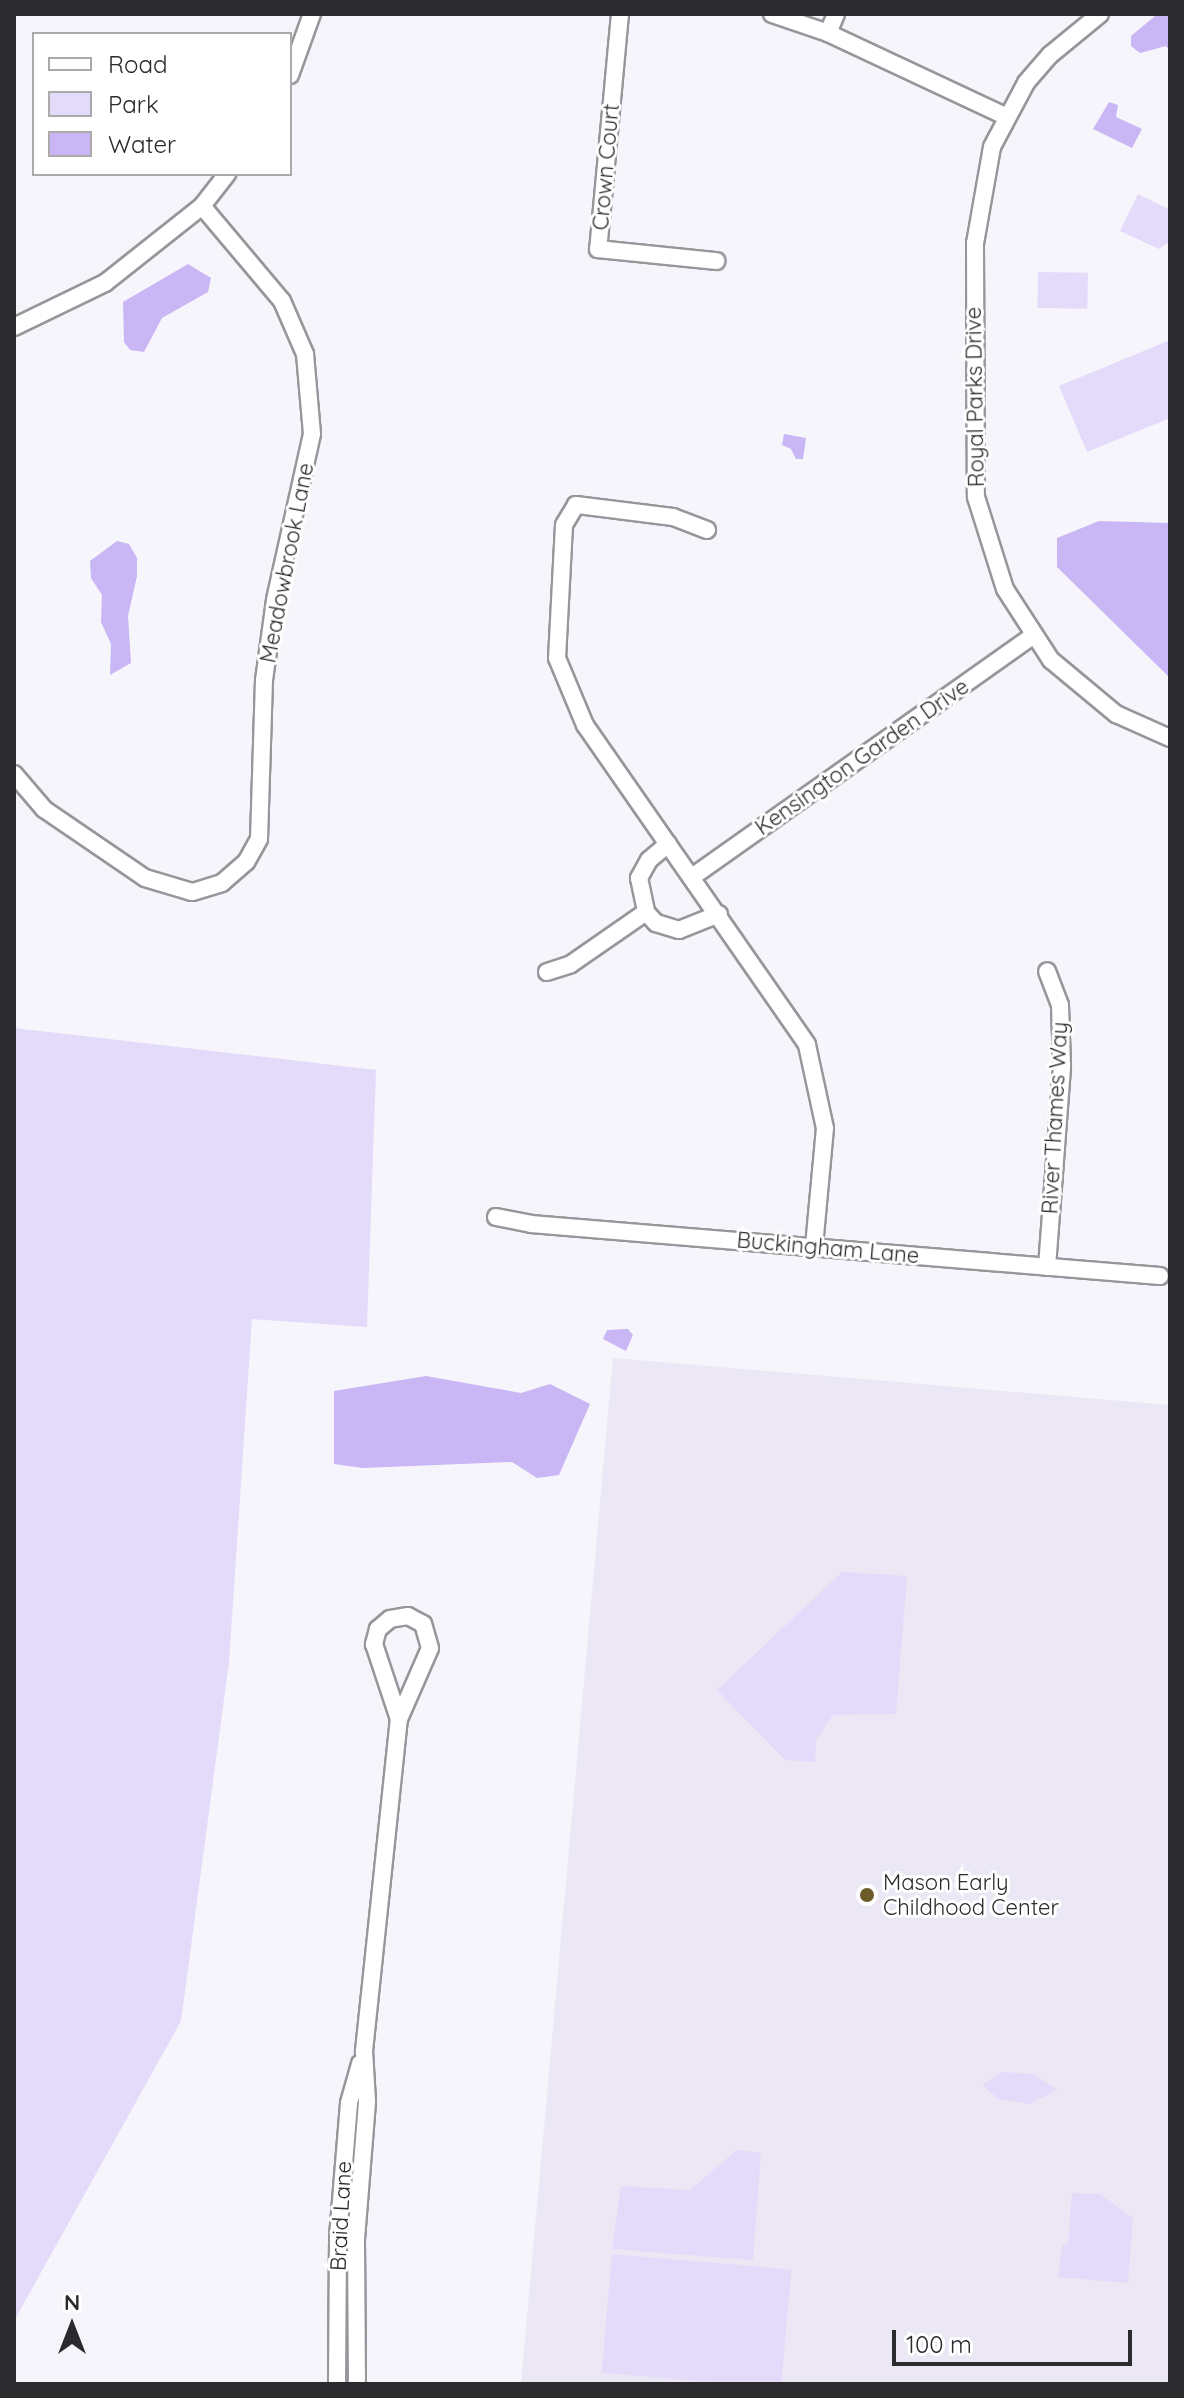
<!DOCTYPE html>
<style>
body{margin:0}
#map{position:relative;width:1184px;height:2398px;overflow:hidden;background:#f6f5fb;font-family:Quicksand,sans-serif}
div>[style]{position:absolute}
.built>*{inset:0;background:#ebe7f4}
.green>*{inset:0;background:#e3dbf9;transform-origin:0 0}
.water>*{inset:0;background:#c9b6f4}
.roads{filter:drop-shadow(2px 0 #97969b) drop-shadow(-2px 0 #97969b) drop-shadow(0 2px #97969b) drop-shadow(0 -2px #97969b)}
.street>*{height:16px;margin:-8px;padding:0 8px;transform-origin:8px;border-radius:8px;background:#fff}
.dots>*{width:22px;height:22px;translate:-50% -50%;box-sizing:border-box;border:4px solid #fff;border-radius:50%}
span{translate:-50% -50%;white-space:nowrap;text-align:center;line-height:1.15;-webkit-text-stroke:6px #fff;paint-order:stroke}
.street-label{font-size:22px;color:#2b2b2d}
.poi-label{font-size:22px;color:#2b2b2d}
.left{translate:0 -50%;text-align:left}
.frame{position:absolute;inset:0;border:16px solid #2b2b2d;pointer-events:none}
.legend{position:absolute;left:32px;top:32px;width:260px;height:144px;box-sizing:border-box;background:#fff;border:2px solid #aaaaab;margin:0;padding:10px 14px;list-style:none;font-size:24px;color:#2b2b2d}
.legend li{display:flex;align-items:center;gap:16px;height:40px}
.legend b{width:40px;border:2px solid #aaaaab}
.north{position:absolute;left:32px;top:2286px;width:80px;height:80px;-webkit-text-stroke:6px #fff;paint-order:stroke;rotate:0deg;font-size:22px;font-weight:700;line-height:32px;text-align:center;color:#2b2b2d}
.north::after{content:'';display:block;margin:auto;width:28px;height:36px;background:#2b2b2d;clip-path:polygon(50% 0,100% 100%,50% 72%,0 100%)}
.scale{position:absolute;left:892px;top:2330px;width:240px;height:36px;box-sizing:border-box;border:4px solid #2b2b2d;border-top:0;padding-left:10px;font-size:24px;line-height:28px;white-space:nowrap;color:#2b2b2d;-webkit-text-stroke:6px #fff;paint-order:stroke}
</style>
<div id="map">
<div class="built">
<i style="clip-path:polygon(613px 1358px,1170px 1405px,1170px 2384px,521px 2384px)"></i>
</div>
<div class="green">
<i style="clip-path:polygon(1138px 194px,1170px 210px,1170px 241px,1159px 249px,1120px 231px)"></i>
<i style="left:1038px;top:272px;width:50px;height:36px;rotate:1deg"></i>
<i style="clip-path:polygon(1170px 340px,1170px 418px,1087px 452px,1059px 386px)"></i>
<i style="clip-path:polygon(14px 1028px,376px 1070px,367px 1327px,252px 1319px,229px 1662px,181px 2021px,14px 2321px)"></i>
<i style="clip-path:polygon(842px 1572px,907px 1576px,896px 1714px,833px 1715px,816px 1740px,815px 1762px,785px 1760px,717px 1690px)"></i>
<i style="clip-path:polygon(1001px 2072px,1034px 2074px,1057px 2090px,1030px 2104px,999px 2099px,982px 2085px)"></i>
<i style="clip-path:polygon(737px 2150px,761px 2153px,753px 2260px,612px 2249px,621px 2186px,690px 2190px)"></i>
<i style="clip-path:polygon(1072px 2193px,1100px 2194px,1133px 2218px,1128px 2283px,1058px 2277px,1062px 2245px,1068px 2245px)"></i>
<i style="left:612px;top:2254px;width:180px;height:119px;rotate:5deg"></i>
</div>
<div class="water">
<i style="clip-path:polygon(1170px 14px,1170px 52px,1166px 46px,1140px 53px,1131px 46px,1131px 36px,1155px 16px)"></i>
<i style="clip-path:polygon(1109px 102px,1118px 105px,1116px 117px,1142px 129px,1132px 148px,1093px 129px)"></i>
<i style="clip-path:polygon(188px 264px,211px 278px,208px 292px,162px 318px,144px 352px,130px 350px,124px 342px,123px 302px)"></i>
<i style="clip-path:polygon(784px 434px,806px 438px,803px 459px,796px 459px,791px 449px,782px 445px)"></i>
<i style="clip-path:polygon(1099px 521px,1170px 523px,1170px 678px,1057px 567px,1057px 538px)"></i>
<i style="clip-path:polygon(117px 541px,129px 544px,137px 558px,137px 576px,128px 616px,131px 663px,110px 675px,111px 644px,101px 622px,102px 595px,91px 578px,90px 561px)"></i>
<i style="clip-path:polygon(628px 1329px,633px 1335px,626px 1351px,603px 1339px,607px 1330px)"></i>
<i style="clip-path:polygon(426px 1376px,521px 1393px,550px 1384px,590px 1404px,559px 1475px,537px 1478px,512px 1462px,363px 1468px,334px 1464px,334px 1391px)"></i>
</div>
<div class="roads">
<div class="street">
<i style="left:620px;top:14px;width:236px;rotate:95.3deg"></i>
<i style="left:598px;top:249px;width:119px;rotate:5.8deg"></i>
<i style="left:772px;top:14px;width:59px;rotate:18.7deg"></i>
<i style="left:828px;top:33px;width:195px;rotate:25.1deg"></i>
<i style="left:1100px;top:14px;width:65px;rotate:140.6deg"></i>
<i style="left:1050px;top:55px;width:37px;rotate:131deg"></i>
<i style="left:1026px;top:83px;width:72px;rotate:118deg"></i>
<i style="left:992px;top:147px;width:97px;rotate:100deg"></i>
<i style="left:975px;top:243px;width:254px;rotate:89.8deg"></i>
<i style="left:976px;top:497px;width:96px;rotate:72.5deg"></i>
<i style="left:1005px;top:589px;width:85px;rotate:57.1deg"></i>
<i style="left:1051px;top:660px;width:85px;rotate:39.7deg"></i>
<i style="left:1116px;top:714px;width:59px;rotate:24deg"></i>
<i style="left:828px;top:33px;width:21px;rotate:-67deg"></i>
<i style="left:290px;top:75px;width:65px;rotate:-70.2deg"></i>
<i style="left:202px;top:206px;width:41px;rotate:-52deg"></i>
<i style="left:14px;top:327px;width:101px;rotate:-25.8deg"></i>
<i style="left:105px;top:283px;width:124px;rotate:-38.4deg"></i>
<i style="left:202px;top:206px;width:124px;rotate:49.9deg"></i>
<i style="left:282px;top:301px;width:58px;rotate:66.5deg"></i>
<i style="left:305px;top:354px;width:80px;rotate:85deg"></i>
<i style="left:312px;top:434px;width:170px;rotate:102.6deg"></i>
<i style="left:275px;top:600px;width:81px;rotate:97.8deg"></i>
<i style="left:264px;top:680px;width:159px;rotate:91.8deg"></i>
<i style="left:259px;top:839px;width:26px;rotate:119deg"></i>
<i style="left:246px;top:862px;width:32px;rotate:139deg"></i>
<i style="left:222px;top:883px;width:31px;rotate:163deg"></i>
<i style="left:192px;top:892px;width:49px;rotate:-163.4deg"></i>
<i style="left:145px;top:878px;width:122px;rotate:-145.7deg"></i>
<i style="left:44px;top:809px;width:46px;rotate:-130.6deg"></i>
<i style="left:707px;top:530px;width:36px;rotate:-159deg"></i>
<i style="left:673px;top:517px;width:98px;rotate:-172.9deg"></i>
<i style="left:576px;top:505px;width:23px;rotate:121deg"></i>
<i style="left:564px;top:525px;width:133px;rotate:93deg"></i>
<i style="left:557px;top:658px;width:73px;rotate:67.3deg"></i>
<i style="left:585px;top:725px;width:389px;rotate:55.2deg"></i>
<i style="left:807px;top:1045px;width:85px;rotate:77.8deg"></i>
<i style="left:825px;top:1128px;width:120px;rotate:95.3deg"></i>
<i style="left:668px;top:844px;width:25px;rotate:140deg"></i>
<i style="left:649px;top:860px;width:21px;rotate:119deg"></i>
<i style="left:639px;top:878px;width:35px;rotate:78deg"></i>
<i style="left:646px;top:912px;width:15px;rotate:48deg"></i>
<i style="left:656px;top:923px;width:24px;rotate:17deg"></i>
<i style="left:679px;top:930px;width:43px;rotate:-21.8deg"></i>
<i style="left:692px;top:877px;width:417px;rotate:-35.3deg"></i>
<i style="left:547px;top:972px;width:25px;rotate:-18deg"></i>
<i style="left:571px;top:964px;width:91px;rotate:-34.7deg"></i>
<i style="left:496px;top:1217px;width:36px;rotate:11deg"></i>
<i style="left:531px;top:1224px;width:631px;rotate:4.73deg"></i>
<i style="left:1047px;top:1267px;width:202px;rotate:-85.7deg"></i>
<i style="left:1062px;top:1066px;width:61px;rotate:-91.9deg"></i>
<i style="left:1060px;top:1005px;width:36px;rotate:-111deg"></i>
<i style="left:337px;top:2384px;width:147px;rotate:-89.6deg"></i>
<i style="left:338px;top:2237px;width:134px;rotate:-85.3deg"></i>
<i style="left:349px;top:2103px;width:41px;rotate:-74.2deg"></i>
<i style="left:357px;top:2384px;width:145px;rotate:-90.4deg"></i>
<i style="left:356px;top:2239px;width:138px;rotate:-85.4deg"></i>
<i style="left:367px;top:2101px;width:50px;rotate:-93.4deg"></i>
<i style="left:364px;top:2051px;width:334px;rotate:-84deg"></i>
<i style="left:399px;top:1719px;width:77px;rotate:-66.4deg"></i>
<i style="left:430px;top:1648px;width:25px;rotate:-106deg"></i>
<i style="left:423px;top:1624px;width:17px;rotate:-152deg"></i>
<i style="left:408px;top:1616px;width:18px;rotate:171deg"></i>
<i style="left:390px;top:1619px;width:16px;rotate:140deg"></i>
<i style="left:378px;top:1629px;width:16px;rotate:105deg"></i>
<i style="left:374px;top:1644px;width:79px;rotate:71.6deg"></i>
</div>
</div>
<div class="dots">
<i style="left:867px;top:1895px;background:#6e5b2a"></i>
</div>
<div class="street-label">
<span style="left:606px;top:167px;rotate:-85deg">Crown Court</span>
<span style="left:975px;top:397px;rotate:-91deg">Royal Parks Drive</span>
<span style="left:287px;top:563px;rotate:-79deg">Meadowbrook Lane</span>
<span style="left:862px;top:757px;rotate:-35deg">Kensington Garden Drive</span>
<span style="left:1055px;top:1118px;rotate:-87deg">River Thames Way</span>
<span style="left:828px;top:1248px;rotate:5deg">Buckingham Lane</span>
<span style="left:341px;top:2216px;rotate:-87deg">Braid Lane</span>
</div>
<div class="poi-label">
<span class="left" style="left:883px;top:1895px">Mason Early<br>Childhood Center</span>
</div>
<div class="frame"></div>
<ul class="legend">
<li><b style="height:10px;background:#fff"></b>Road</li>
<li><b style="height:22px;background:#e3dbf9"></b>Park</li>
<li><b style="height:22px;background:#c9b6f4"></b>Water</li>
</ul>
<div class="north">N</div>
<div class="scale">100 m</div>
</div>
